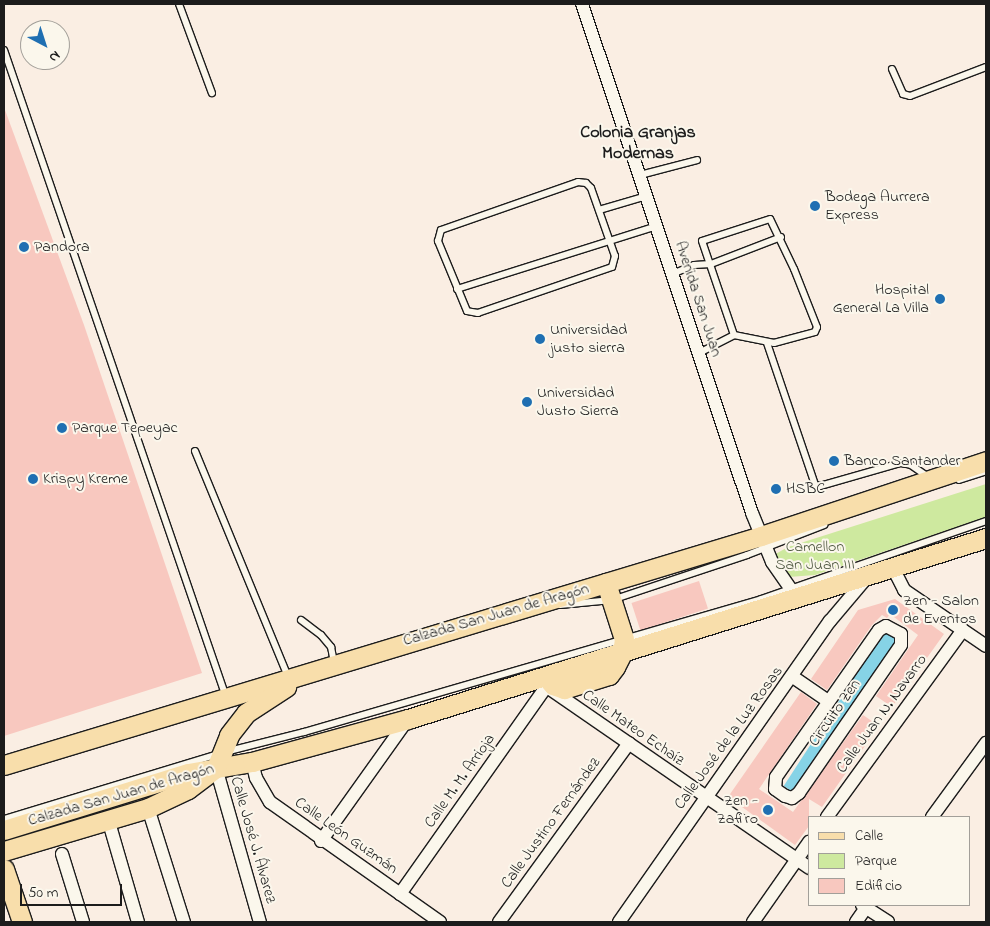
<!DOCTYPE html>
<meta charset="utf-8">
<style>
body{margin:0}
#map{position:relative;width:990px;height:926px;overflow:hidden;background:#faeee3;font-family:"Indie Flower",sans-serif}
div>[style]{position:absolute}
.green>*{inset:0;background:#cee99f}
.water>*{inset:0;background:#86d3e6;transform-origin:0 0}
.building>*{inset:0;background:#f8c8bf;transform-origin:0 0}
.roads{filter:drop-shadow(1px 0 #1c1c1c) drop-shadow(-1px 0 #1c1c1c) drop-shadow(0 1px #1c1c1c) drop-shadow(0 -1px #1c1c1c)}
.lane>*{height:6px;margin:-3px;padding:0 3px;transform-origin:3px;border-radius:3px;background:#fbf7ec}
.street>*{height:12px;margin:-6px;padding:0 6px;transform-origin:6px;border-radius:6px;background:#fbf7ec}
.primary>*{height:19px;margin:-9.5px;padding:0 9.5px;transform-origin:9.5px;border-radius:9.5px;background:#f8deab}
.dots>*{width:14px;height:14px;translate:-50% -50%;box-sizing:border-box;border:2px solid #fbf7ec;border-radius:50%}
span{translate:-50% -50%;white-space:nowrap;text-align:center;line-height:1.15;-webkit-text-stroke:4px #fbf7ec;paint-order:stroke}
.poi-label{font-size:16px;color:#1c1c1c}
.left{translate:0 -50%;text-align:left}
.right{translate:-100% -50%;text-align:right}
.street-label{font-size:16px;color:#1c1c1c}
.park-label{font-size:16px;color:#515a43}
.neighbourhood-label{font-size:18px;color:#1c1c1c;font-weight:700}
.frame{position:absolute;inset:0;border:5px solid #1c1c1c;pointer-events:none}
.legend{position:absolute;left:808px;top:816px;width:162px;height:90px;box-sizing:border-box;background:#fbf7ec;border:1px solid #a29f99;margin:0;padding:6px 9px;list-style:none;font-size:15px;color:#1c1c1c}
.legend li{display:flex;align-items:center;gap:10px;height:25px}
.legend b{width:25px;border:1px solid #a29f99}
.north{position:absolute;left:20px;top:20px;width:50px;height:50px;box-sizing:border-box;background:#fbf7ec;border:1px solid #a29f99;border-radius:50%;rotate:140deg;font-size:14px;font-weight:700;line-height:20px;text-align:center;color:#1c1c1c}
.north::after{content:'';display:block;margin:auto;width:18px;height:22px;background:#1f6fb2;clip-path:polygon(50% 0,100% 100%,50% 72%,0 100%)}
.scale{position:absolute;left:20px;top:884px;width:102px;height:22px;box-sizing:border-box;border:2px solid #1c1c1c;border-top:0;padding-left:6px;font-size:15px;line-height:18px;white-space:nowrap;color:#1c1c1c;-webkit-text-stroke:4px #fbf7ec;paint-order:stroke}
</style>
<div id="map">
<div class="green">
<i style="clip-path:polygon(986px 484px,986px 517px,815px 575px,789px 577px,772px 556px,788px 547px)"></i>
</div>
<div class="water">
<i style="left:885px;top:630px;width:17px;height:186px;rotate:33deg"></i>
</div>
<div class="building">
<i style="clip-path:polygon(5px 110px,84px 325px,202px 673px,4px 736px)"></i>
<i style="left:699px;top:581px;width:29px;height:71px;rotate:72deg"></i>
<i style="clip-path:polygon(895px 599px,944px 634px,892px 707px,876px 696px,918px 635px,890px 614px,887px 618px,882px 615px,872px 625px,827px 690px,811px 679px,858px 610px)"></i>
<i style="clip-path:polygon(801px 692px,817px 704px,759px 789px,793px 812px,863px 715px,879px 726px,822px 807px,809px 799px,809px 826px,795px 845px,728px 797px)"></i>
</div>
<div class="roads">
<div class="lane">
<i style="left:179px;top:4px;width:95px;rotate:69.7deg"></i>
<i style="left:4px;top:50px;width:684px;rotate:71.06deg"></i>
<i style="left:892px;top:69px;width:27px;rotate:66deg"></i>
<i style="left:903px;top:94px;width:7px;rotate:16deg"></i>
<i style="left:910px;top:96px;width:81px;rotate:-20.9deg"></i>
<i style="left:640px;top:175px;width:59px;rotate:-14.7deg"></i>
<i style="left:578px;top:182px;width:8px;rotate:7deg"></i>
<i style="left:586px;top:183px;width:7px;rotate:45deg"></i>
<i style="left:591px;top:188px;width:72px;rotate:70.6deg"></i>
<i style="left:615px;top:256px;width:11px;rotate:105deg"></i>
<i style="left:612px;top:267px;width:142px;rotate:161.1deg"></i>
<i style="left:478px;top:313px;width:11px;rotate:-170deg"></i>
<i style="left:467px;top:311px;width:76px;rotate:-112.5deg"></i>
<i style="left:438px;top:241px;width:11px;rotate:-75deg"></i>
<i style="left:441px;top:230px;width:145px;rotate:-19.3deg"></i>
<i style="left:599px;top:210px;width:50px;rotate:-16.3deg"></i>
<i style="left:672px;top:274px;width:24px;rotate:-22deg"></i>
<i style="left:694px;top:265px;width:17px;rotate:-3deg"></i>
<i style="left:711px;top:264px;width:75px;rotate:-21.1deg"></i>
<i style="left:457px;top:289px;width:210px;rotate:-17.5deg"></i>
<i style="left:767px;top:343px;width:150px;rotate:71.3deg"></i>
<i style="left:815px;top:485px;width:5px;rotate:11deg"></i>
<i style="left:820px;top:486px;width:84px;rotate:-15.9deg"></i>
<i style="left:901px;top:463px;width:10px;rotate:11deg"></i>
<i style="left:911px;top:465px;width:21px;rotate:35deg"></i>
<i style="left:699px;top:353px;width:39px;rotate:-27deg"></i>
<i style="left:734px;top:335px;width:41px;rotate:11.3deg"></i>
<i style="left:774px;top:343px;width:42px;rotate:-15deg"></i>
<i style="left:815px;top:332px;width:5px;rotate:-68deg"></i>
<i style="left:817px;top:327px;width:62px;rotate:-111.6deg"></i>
<i style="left:794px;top:269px;width:55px;rotate:-115.6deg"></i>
<i style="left:770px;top:219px;width:71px;rotate:162.1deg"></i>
<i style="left:702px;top:241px;width:99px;rotate:71.2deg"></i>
<i style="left:195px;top:451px;width:244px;rotate:67.6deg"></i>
<i style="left:959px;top:480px;width:28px;rotate:-18deg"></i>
<i style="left:560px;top:605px;width:52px;rotate:-5.5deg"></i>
<i style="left:612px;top:600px;width:142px;rotate:-18.4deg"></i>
<i style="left:747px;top:555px;width:83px;rotate:-21.3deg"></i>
<i style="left:301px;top:620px;width:25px;rotate:37deg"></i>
<i style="left:321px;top:635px;width:16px;rotate:50deg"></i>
<i style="left:331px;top:647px;width:16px;rotate:79deg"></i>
<i style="left:4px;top:819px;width:227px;rotate:-16.9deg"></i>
<i style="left:221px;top:753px;width:86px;rotate:-14.2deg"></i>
<i style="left:304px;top:732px;width:476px;rotate:-16.2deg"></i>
<i style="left:761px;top:599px;width:238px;rotate:-19.1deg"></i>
</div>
<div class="street">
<i style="left:582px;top:4px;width:537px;rotate:71.53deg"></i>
<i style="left:752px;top:513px;width:53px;rotate:67.8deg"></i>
<i style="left:772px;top:562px;width:44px;rotate:55.2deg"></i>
<i style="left:893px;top:568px;width:25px;rotate:63deg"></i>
<i style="left:904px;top:590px;width:99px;rotate:34.3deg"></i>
<i style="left:886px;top:626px;width:17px;rotate:28deg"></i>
<i style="left:901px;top:634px;width:11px;rotate:90deg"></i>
<i style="left:901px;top:645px;width:180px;rotate:124.6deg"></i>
<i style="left:799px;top:793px;width:9px;rotate:144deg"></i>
<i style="left:792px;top:798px;width:7px;rotate:-164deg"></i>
<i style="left:785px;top:796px;width:12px;rotate:-145deg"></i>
<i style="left:775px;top:789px;width:12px;rotate:-85deg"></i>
<i style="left:776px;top:777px;width:179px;rotate:-55deg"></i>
<i style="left:879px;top:630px;width:8px;rotate:-30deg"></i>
<i style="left:793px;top:677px;width:42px;rotate:34.4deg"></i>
<i style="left:550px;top:689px;width:315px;rotate:34.6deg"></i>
<i style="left:252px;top:762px;width:16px;rotate:76deg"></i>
<i style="left:256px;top:778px;width:28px;rotate:60deg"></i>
<i style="left:270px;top:802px;width:208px;rotate:35.2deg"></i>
<i style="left:216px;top:768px;width:160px;rotate:74.1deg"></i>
<i style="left:148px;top:808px;width:120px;rotate:72.5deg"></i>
<i style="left:827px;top:817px;width:231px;rotate:-54deg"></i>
<i style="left:932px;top:817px;width:92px;rotate:-53.9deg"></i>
<i style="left:108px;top:819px;width:107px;rotate:73.8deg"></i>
<i style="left:321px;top:841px;width:150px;rotate:-54.5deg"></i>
<i style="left:62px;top:854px;width:71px;rotate:72.8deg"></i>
<i style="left:400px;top:894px;width:253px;rotate:-54.8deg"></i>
<i style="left:862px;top:905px;width:31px;rotate:33deg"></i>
<i style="left:499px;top:922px;width:221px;rotate:-54deg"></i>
<i style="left:619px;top:922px;width:368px;rotate:-55deg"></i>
<i style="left:830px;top:621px;width:59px;rotate:-49.8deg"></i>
<i style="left:753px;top:922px;width:98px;rotate:-55deg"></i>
<i style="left:856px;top:922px;width:21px;rotate:-55deg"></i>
</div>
<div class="primary">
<i style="left:546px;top:677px;width:11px;rotate:49deg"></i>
<i style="left:553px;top:685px;width:12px;rotate:20deg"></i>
<i style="left:564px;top:689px;width:47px;rotate:-17.3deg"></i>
<i style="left:609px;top:675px;width:10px;rotate:-53deg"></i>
<i style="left:615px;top:667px;width:16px;rotate:-63deg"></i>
<i style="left:622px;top:653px;width:14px;rotate:-82deg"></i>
<i style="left:624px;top:639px;width:59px;rotate:-107.8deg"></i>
<i style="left:4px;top:765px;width:791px;rotate:-16.83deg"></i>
<i style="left:761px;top:536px;width:237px;rotate:-18.4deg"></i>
<i style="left:4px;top:830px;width:193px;rotate:-17.2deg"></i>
<i style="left:188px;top:773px;width:65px;rotate:-9.8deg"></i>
<i style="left:252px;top:762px;width:162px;rotate:-15.4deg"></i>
<i style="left:408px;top:719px;width:606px;rotate:-17.39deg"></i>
<i style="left:4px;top:851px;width:150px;rotate:-16.6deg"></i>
<i style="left:148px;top:808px;width:44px;rotate:-25.4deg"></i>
<i style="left:188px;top:789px;width:35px;rotate:-37deg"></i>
<i style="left:216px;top:768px;width:35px;rotate:-68deg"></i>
<i style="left:229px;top:735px;width:28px;rotate:-52deg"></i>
<i style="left:246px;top:713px;width:48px;rotate:-33deg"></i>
<i style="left:4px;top:869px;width:56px;rotate:71.2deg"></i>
</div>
</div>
<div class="dots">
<i style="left:815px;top:206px;background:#1f6fb2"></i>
<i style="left:24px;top:247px;background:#1f6fb2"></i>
<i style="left:940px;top:299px;background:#1f6fb2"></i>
<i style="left:540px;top:339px;background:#1f6fb2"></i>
<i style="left:527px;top:402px;background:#1f6fb2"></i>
<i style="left:62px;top:428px;background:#1f6fb2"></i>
<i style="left:834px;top:461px;background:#1f6fb2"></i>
<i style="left:33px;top:479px;background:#1f6fb2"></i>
<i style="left:776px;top:489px;background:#1f6fb2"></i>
<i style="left:893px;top:610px;background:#1f6fb2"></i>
<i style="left:768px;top:810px;background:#1f6fb2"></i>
</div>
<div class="poi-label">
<span class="left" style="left:825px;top:206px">Bodega Aurrera<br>Express</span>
<span class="left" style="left:34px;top:247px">Pandora</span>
<span class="right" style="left:929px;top:299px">Hospital<br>General La Villa</span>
<span class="left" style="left:550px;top:339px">Universidad<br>justo sierra</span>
<span class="left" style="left:537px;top:402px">Universidad<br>Justo Sierra</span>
<span class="left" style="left:72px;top:428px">Parque Tepeyac</span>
<span class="left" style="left:844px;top:461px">Banco Santander</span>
<span class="left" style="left:43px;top:479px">Krispy Kreme</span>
<span class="left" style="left:786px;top:489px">HSBC</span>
<span class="left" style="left:903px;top:610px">Zen - Salon<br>de Eventos</span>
<span class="right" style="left:758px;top:810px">Zen -<br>Zafiro</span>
</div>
<div class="street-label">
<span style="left:698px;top:299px;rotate:72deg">Avenida San Juan</span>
<span style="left:496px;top:615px;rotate:-16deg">Calzada San Juan de Aragón</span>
<span style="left:835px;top:713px;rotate:-55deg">Circuito Zen</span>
<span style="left:882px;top:714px;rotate:-54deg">Calle Juan N. Navarro</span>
<span style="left:633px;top:728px;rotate:35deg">Calle Mateo Echaíz</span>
<span style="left:729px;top:738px;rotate:-54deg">Calle José de la Luz Rosas</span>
<span style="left:460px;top:781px;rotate:-55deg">Calle M. M. Arrioja</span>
<span style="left:121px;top:795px;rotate:-16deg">Calzada San Juan de Aragón</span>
<span style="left:551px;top:823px;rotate:-54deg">Calle Justino Fernández</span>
<span style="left:346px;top:836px;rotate:35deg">Calle León Guzmán</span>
<span style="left:253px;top:840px;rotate:74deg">Calle José J. Álvarez</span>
</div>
<div class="park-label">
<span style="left:815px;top:556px">Camellon<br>San Juan III</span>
</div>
<div class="neighbourhood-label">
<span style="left:638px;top:144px">Colonia Granjas<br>Modernas</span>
</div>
<div class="frame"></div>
<ul class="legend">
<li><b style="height:6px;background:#f8deab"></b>Calle</li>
<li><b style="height:14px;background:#cee99f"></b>Parque</li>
<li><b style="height:14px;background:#f8c8bf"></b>Edificio</li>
</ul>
<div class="north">N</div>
<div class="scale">50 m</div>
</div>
